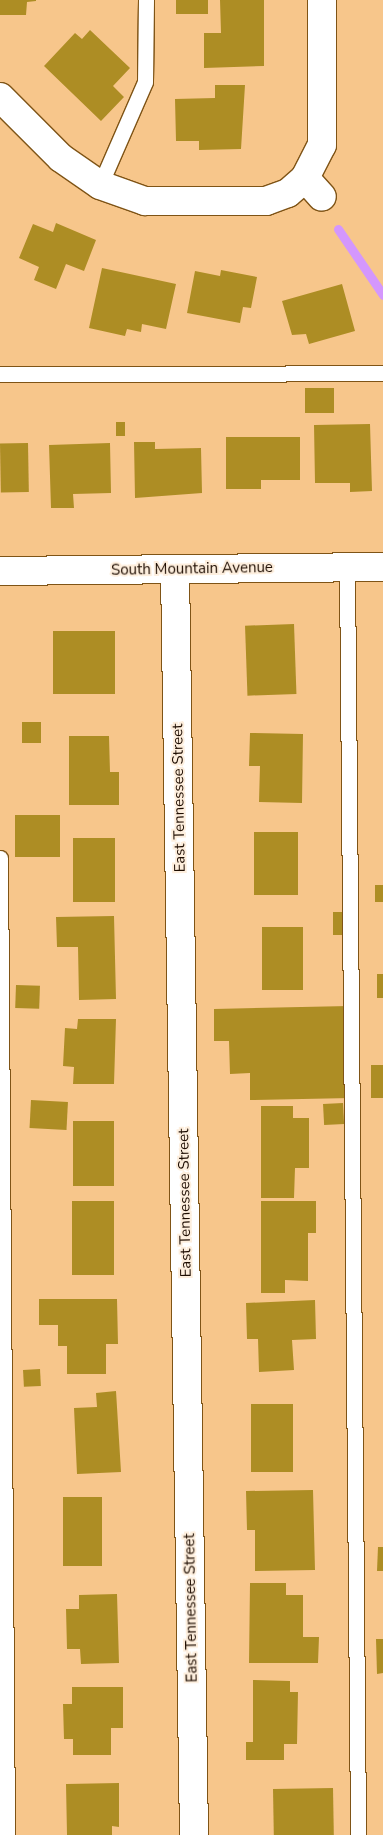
<!DOCTYPE html>
<style>
body{margin:0}
#map{position:relative;width:383px;height:1835px;overflow:hidden;background:#f7c68b;font-family:"Nunito Sans",sans-serif}
div>[style]{position:absolute}
.stream>*{height:9px;margin:-4.5px;padding:0 4.5px;transform-origin:4.5px;border-radius:4.5px;background:#d497fd}
.building>*{inset:0;background:#ad8d24;transform-origin:0 0}
.roads{filter:drop-shadow(1px 0 #7f5416) drop-shadow(-1px 0 #7f5416) drop-shadow(0 1px #7f5416) drop-shadow(0 -1px #7f5416)}
.lane>*{height:15px;margin:-7.5px;padding:0 7.5px;transform-origin:7.5px;border-radius:7.5px;background:#fff}
.street>*{height:28px;margin:-14px;padding:0 14px;transform-origin:14px;border-radius:14px;background:#fff}
span{translate:-50% -50%;white-space:nowrap;text-align:center;line-height:1.15;-webkit-text-stroke:4px #fdeedd;paint-order:stroke}
.street-label{font-size:15px;color:#1d0c00}
</style>
<div id="map">
<div class="stream">
<i style="left:338px;top:229px;width:80px;rotate:55.7deg"></i>
</div>
<div class="building">
<i style="clip-path:polygon(0 0,36px 0,36px 1px,27px 2px,26px 15px,0 15px)"></i>
<i style="left:176px;top:0;width:32px;height:14px"></i>
<i style="clip-path:polygon(220px 0,264px 0,264px 66px,204px 68px,204px 33px,221px 33px)"></i>
<i style="clip-path:polygon(90px 30px,130px 68px,113px 86px,124px 97px,101px 121px,44px 66px,75px 33px,82px 39px)"></i>
<i style="clip-path:polygon(215px 85px,245px 85px,241px 149px,199px 150px,199px 141px,176px 141px,175px 99px,215px 98px)"></i>
<i style="clip-path:polygon(56px 223px,96px 240px,84px 271px,66px 264px,56px 289px,34px 280px,39px 267px,19px 258px,33px 224px,53px 232px)"></i>
<i style="clip-path:polygon(102px 268px,176px 284px,166px 329px,142px 324px,141px 332px,127px 329px,125px 336px,89px 328px)"></i>
<i style="clip-path:polygon(221px 270px,257px 277px,251px 308px,243px 307px,240px 323px,187px 313px,195px 271px,220px 276px)"></i>
<i style="clip-path:polygon(342px 284px,355px 331px,309px 344px,306px 334px,292px 335px,282px 301px)"></i>
<i style="left:305px;top:388px;width:29px;height:25px"></i>
<i style="left:116px;top:422px;width:9px;height:14px"></i>
<i style="clip-path:polygon(370px 424px,372px 491px,350px 492px,350px 483px,315px 483px,314px 425px)"></i>
<i style="clip-path:polygon(226px 437px,300px 437px,300px 480px,261px 480px,261px 489px,226px 489px)"></i>
<i style="clip-path:polygon(134px 442px,155px 442px,155px 449px,201px 448px,202px 493px,135px 498px)"></i>
<i style="left:28px;top:443px;width:49px;height:28px;rotate:89deg"></i>
<i style="clip-path:polygon(110px 443px,111px 493px,73px 494px,74px 508px,51px 508px,49px 445px)"></i>
<i style="left:294px;top:624px;width:70px;height:49px;rotate:88deg"></i>
<i style="left:53px;top:631px;width:62px;height:63px"></i>
<i style="left:22px;top:722px;width:19px;height:21px"></i>
<i style="clip-path:polygon(250px 733px,303px 734px,302px 803px,259px 802px,260px 766px,249px 766px)"></i>
<i style="clip-path:polygon(69px 736px,109px 736px,110px 772px,119px 772px,119px 805px,69px 805px)"></i>
<i style="left:60px;top:815px;width:42px;height:45px;rotate:90deg"></i>
<i style="left:254px;top:832px;width:44px;height:63px"></i>
<i style="left:73px;top:838px;width:42px;height:64px"></i>
<i style="left:375px;top:885px;width:8px;height:17px"></i>
<i style="left:333px;top:912px;width:15px;height:23px"></i>
<i style="clip-path:polygon(114px 916px,116px 999px,79px 1000px,78px 947px,57px 947px,56px 917px)"></i>
<i style="left:303px;top:927px;width:63px;height:41px;rotate:90deg"></i>
<i style="left:377px;top:974px;width:6px;height:24px"></i>
<i style="left:16px;top:985px;width:24px;height:23px;rotate:2deg"></i>
<i style="clip-path:polygon(349px 1006px,351px 1098px,250px 1100px,250px 1073px,230px 1074px,229px 1041px,214px 1041px,214px 1009px)"></i>
<i style="clip-path:polygon(78px 1019px,116px 1019px,114px 1084px,73px 1084px,74px 1067px,63px 1066px,65px 1028px,77px 1029px)"></i>
<i style="left:371px;top:1065px;width:12px;height:33px"></i>
<i style="left:31px;top:1100px;width:37px;height:28px;rotate:3deg"></i>
<i style="left:343px;top:1103px;width:21px;height:20px;rotate:87deg"></i>
<i style="clip-path:polygon(261px 1106px,293px 1106px,293px 1118px,309px 1118px,309px 1168px,295px 1168px,294px 1198px,261px 1198px)"></i>
<i style="left:73px;top:1121px;width:41px;height:65px"></i>
<i style="left:72px;top:1201px;width:42px;height:74px"></i>
<i style="clip-path:polygon(261px 1201px,316px 1201px,316px 1233px,308px 1233px,308px 1281px,285px 1280px,285px 1293px,261px 1293px)"></i>
<i style="clip-path:polygon(39px 1299px,117px 1299px,118px 1344px,106px 1344px,106px 1374px,67px 1374px,67px 1346px,58px 1346px,58px 1325px,39px 1325px)"></i>
<i style="clip-path:polygon(315px 1300px,316px 1339px,292px 1340px,294px 1370px,259px 1372px,258px 1339px,247px 1339px,246px 1303px)"></i>
<i style="left:40px;top:1369px;width:17px;height:17px;rotate:87deg"></i>
<i style="clip-path:polygon(116px 1391px,121px 1472px,77px 1474px,74px 1408px,97px 1407px,96px 1393px)"></i>
<i style="left:251px;top:1404px;width:42px;height:68px"></i>
<i style="clip-path:polygon(313px 1490px,315px 1570px,255px 1571px,255px 1530px,247px 1530px,246px 1491px)"></i>
<i style="left:102px;top:1497px;width:69px;height:39px;rotate:90deg"></i>
<i style="clip-path:polygon(378px 1547px,383px 1547px,383px 1571px,377px 1571px)"></i>
<i style="clip-path:polygon(250px 1583px,286px 1583px,286px 1595px,303px 1595px,303px 1637px,319px 1637px,318px 1663px,249px 1663px)"></i>
<i style="clip-path:polygon(117px 1594px,119px 1663px,81px 1664px,80px 1649px,67px 1649px,66px 1609px,79px 1609px,79px 1595px)"></i>
<i style="clip-path:polygon(376px 1639px,383px 1639px,383px 1673px,377px 1674px)"></i>
<i style="clip-path:polygon(253px 1680px,290px 1681px,290px 1692px,298px 1692px,297px 1744px,284px 1744px,284px 1760px,246px 1760px,246px 1742px,253px 1742px)"></i>
<i style="clip-path:polygon(72px 1687px,123px 1687px,123px 1728px,111px 1728px,111px 1755px,73px 1755px,73px 1739px,64px 1739px,63px 1704px,72px 1704px)"></i>
<i style="clip-path:polygon(119px 1783px,119px 1827px,112px 1826px,112px 1835px,67px 1835px,66px 1784px)"></i>
<i style="left:333px;top:1788px;width:47px;height:60px;rotate:89deg"></i>
</div>
<div class="roads">
<div class="lane">
<i style="left:100px;top:185px;width:112px;rotate:-66.4deg"></i>
<i style="left:145px;top:82px;width:82px;rotate:-89.3deg"></i>
<i style="left:0;top:374px;width:383px;rotate:-0.1deg"></i>
<i style="left:347px;top:567px;width:1268px;rotate:89.5deg"></i>
<i style="left:0;top:858px;width:977px;rotate:89.59deg"></i>
</div>
<div class="street">
<i style="left:0;top:97px;width:86px;rotate:45deg"></i>
<i style="left:61px;top:158px;width:47px;rotate:34.7deg"></i>
<i style="left:100px;top:185px;width:48px;rotate:19.6deg"></i>
<i style="left:145px;top:201px;width:121px"></i>
<i style="left:266px;top:201px;width:23px;rotate:-20deg"></i>
<i style="left:288px;top:193px;width:23px;rotate:-41deg"></i>
<i style="left:305px;top:178px;width:37px;rotate:-63deg"></i>
<i style="left:322px;top:145px;width:145px;rotate:-90deg"></i>
<i style="left:305px;top:178px;width:25px;rotate:48deg"></i>
<i style="left:175px;top:570px;width:1265px;rotate:89.14deg"></i>
<i style="left:0;top:571px;width:383px;rotate:-0.6deg"></i>
</div>
</div>
<div class="street-label">
<span style="left:192px;top:569px;rotate:-1deg">South Mountain Avenue</span>
<span style="left:179px;top:798px;rotate:-91deg">East Tennessee Street</span>
<span style="left:185px;top:1203px;rotate:-91deg">East Tennessee Street</span>
<span style="left:191px;top:1608px;rotate:-91deg">East Tennessee Street</span>
</div>
</div>
